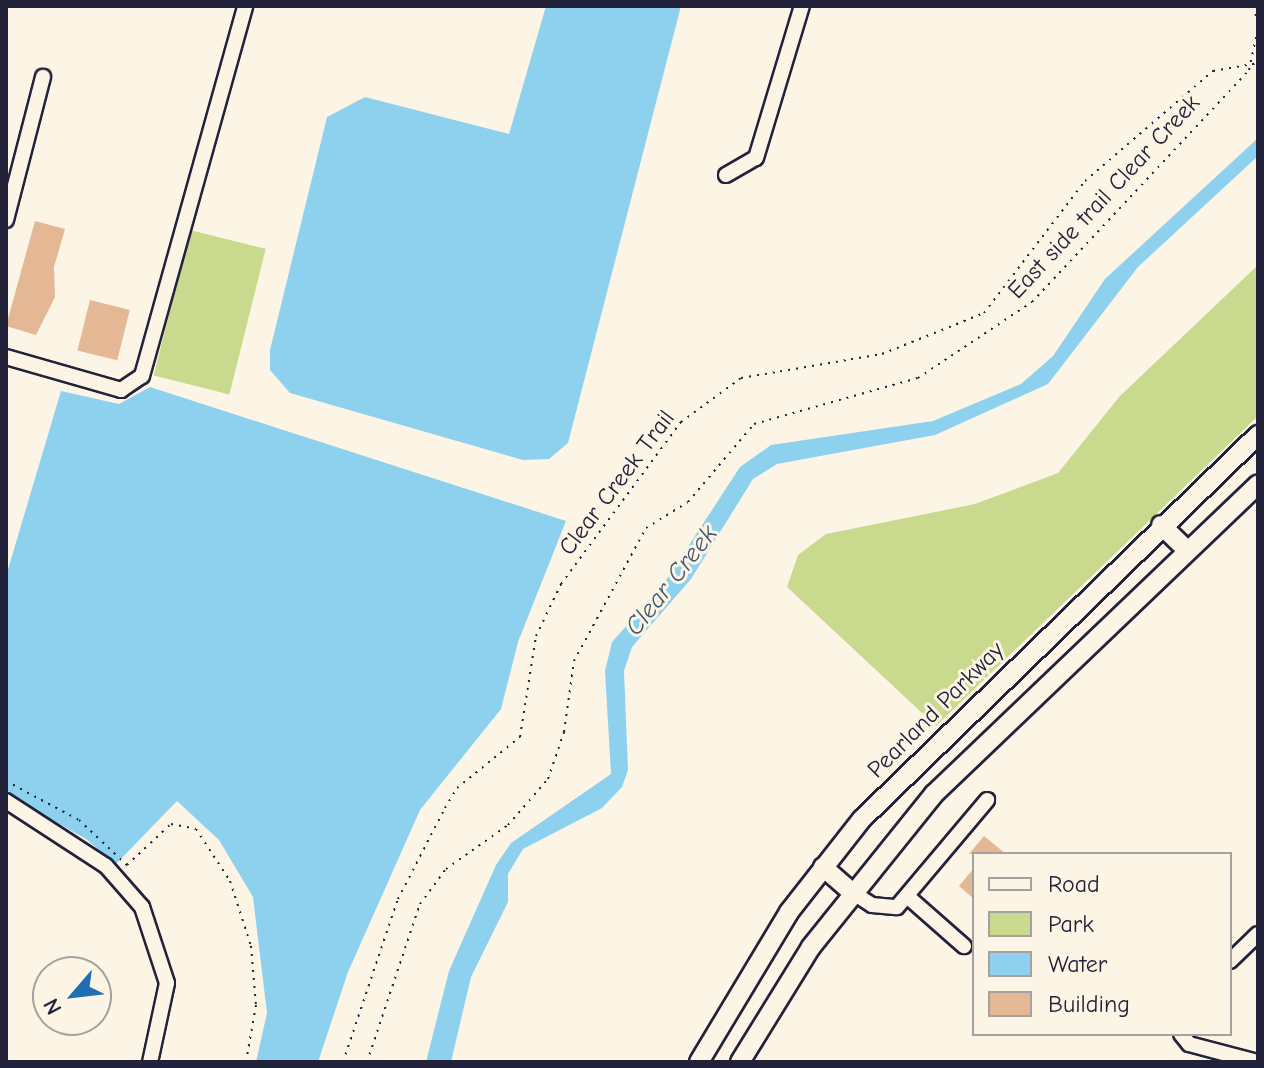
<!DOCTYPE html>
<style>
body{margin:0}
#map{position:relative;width:1264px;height:1068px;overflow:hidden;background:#fcf5e5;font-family:"Comic Neue",sans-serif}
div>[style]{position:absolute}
.green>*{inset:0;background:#c9da8f;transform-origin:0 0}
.water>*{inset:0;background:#8ed1ef}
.building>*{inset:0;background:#e4b795;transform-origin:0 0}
.path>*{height:2px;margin-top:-1px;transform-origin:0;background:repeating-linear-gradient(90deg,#22223b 0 2px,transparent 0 8px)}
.roads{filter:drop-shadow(2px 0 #22223b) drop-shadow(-2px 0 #22223b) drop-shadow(0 2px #22223b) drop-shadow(0 -2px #22223b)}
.minor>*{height:14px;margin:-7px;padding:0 7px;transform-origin:7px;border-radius:7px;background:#fcf5e5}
.major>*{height:18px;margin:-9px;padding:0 9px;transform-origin:9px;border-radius:9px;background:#fcf5e5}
span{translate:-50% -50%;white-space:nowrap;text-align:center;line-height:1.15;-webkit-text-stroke:6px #fcf5e5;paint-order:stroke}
.street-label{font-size:24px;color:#22223b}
.water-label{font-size:26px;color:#425771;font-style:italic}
.frame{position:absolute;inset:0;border:8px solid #22223b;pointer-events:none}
.legend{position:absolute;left:972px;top:852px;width:260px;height:184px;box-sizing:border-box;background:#fcf5e5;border:2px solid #a5a1a1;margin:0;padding:10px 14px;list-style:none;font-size:24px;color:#22223b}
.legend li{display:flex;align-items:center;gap:16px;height:40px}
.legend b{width:40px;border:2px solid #a5a1a1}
.north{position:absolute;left:32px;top:956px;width:80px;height:80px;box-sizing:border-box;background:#fcf5e5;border:2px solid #a5a1a1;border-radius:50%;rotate:242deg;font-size:22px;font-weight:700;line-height:32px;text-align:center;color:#22223b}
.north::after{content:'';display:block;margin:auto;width:28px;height:36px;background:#1f6fb2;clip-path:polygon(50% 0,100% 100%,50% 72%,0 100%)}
</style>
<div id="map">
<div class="green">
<i style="left:190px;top:230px;width:78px;height:150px;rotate:14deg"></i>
<i style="clip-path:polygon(1258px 265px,1258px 416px,936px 726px,787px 587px,798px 555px,826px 534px,975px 504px,1058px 473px,1120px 396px)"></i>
</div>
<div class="water">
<i style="clip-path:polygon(546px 6px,681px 6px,568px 443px,549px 459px,523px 460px,290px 393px,270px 370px,270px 350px,327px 117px,365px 97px,509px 134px)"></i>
<i style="clip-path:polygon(1258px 138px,1258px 156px,1138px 267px,1048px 384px,935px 435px,777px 464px,753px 479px,691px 579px,632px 647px,624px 671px,628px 770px,622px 787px,602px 808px,523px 849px,508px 874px,508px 902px,471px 977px,451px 1062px,426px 1062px,449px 971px,496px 865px,511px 843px,611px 774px,605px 671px,612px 642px,663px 585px,740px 467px,771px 445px,933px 421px,1021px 384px,1053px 356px,1105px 279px)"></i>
<i style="clip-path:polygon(150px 387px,566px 521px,518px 642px,501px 709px,420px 810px,348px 972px,318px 1062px,256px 1062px,267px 1013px,253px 897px,219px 840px,177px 801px,116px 864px,86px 839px,6px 794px,6px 576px,61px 391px,119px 404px)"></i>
</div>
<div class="building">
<i style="clip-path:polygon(35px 221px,65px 229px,54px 267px,55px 297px,36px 335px,6px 326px)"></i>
<i style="left:90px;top:300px;width:41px;height:52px;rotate:14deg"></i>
<i style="clip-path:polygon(984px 836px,1006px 854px,969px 854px)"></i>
<i style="clip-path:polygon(974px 868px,974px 899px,959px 886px)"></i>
</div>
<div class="path">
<i style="left:1253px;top:6px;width:17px;rotate:73deg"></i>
<i style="left:6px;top:781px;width:83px;rotate:28.1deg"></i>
<i style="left:79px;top:820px;width:66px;rotate:43.2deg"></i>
<i style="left:127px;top:865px;width:60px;rotate:-43deg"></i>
<i style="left:171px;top:824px;width:25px;rotate:11deg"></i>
<i style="left:196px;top:829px;width:62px;rotate:56.8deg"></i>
<i style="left:230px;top:881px;width:68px;rotate:72.1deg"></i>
<i style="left:251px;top:946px;width:59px;rotate:85.2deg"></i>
<i style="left:256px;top:1005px;width:58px;rotate:100deg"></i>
<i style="left:343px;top:1062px;width:172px;rotate:-71.4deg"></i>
<i style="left:398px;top:899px;width:102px;rotate:-62.7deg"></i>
<i style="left:445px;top:808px;width:23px;rotate:-59deg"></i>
<i style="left:457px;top:788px;width:81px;rotate:-39deg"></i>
<i style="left:520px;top:737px;width:102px;rotate:-81deg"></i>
<i style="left:536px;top:636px;width:58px;rotate:-64.3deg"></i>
<i style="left:561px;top:584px;width:202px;rotate:-53.5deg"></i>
<i style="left:681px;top:422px;width:74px;rotate:-36.3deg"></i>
<i style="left:741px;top:378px;width:143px;rotate:-9.7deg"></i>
<i style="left:882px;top:354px;width:110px;rotate:-21.9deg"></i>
<i style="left:984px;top:313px;width:166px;rotate:-52.6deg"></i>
<i style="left:1085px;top:181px;width:169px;rotate:-40.7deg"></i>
<i style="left:1213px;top:71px;width:46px;rotate:-10.1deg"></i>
<i style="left:367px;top:1062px;width:167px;rotate:-71.5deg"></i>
<i style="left:420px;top:904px;width:44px;rotate:-53.4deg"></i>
<i style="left:446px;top:869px;width:76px;rotate:-35.4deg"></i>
<i style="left:508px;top:825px;width:61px;rotate:-49deg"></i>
<i style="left:548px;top:779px;width:50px;rotate:-71.2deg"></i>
<i style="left:564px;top:732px;width:72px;rotate:-82deg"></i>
<i style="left:574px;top:661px;width:151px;rotate:-61.6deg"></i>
<i style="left:646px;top:528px;width:49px;rotate:-31.8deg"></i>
<i style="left:688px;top:502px;width:102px;rotate:-49.8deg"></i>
<i style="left:754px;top:424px;width:170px;rotate:-15.7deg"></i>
<i style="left:918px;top:378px;width:137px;rotate:-33.7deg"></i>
<i style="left:1032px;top:302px;width:318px;rotate:-46.9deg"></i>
<i style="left:1249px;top:70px;width:43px;rotate:-77.9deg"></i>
</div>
<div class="roads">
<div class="minor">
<i style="left:726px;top:175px;width:34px;rotate:-30deg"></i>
<i style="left:756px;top:158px;width:159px;rotate:-73.2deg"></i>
<i style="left:6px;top:220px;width:148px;rotate:-75.5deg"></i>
<i style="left:6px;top:357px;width:120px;rotate:16deg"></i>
<i style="left:121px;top:390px;width:25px;rotate:-34deg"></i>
<i style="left:142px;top:376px;width:384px;rotate:-74.4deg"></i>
<i style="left:6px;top:801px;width:119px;rotate:33deg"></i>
<i style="left:106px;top:866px;width:55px;rotate:48.7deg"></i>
<i style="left:142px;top:907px;width:80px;rotate:71.8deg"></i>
<i style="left:167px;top:983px;width:81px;rotate:102.1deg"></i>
<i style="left:852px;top:892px;width:24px;rotate:33deg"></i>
<i style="left:872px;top:905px;width:25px;rotate:5deg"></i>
<i style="left:897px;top:907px;width:140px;rotate:-49.9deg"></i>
<i style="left:907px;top:896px;width:76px;rotate:41.3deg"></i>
<i style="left:1230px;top:961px;width:39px;rotate:-44deg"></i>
<i style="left:1181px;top:1034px;width:13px;rotate:51deg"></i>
<i style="left:1189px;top:1044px;width:70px;rotate:14.8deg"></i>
</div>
<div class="major">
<i style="left:1161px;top:525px;width:37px;rotate:44deg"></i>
<i style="left:823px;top:867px;width:38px;rotate:41deg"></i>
<i style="left:699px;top:1062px;width:175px;rotate:-59deg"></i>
<i style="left:789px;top:912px;width:118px;rotate:-51.9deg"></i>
<i style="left:862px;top:819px;width:552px;rotate:-44.12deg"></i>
<i style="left:740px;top:1062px;width:135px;rotate:-58.3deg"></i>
<i style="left:811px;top:947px;width:196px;rotate:-51.2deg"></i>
<i style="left:934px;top:794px;width:448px;rotate:-43.7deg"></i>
</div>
</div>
<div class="street-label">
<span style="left:1104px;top:197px;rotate:-47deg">East side trail Clear Creek</span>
<span style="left:617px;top:483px;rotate:-53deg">Clear Creek Trail</span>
<span style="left:936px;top:710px;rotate:-45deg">Pearland Parkway</span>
</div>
<div class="water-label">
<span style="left:672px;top:581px;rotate:-52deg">Clear Creek</span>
</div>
<div class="frame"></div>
<ul class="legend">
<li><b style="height:10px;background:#fcf5e5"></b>Road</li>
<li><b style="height:22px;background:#c9da8f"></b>Park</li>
<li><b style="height:22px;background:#8ed1ef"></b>Water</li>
<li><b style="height:22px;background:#e4b795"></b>Building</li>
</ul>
<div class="north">N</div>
</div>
